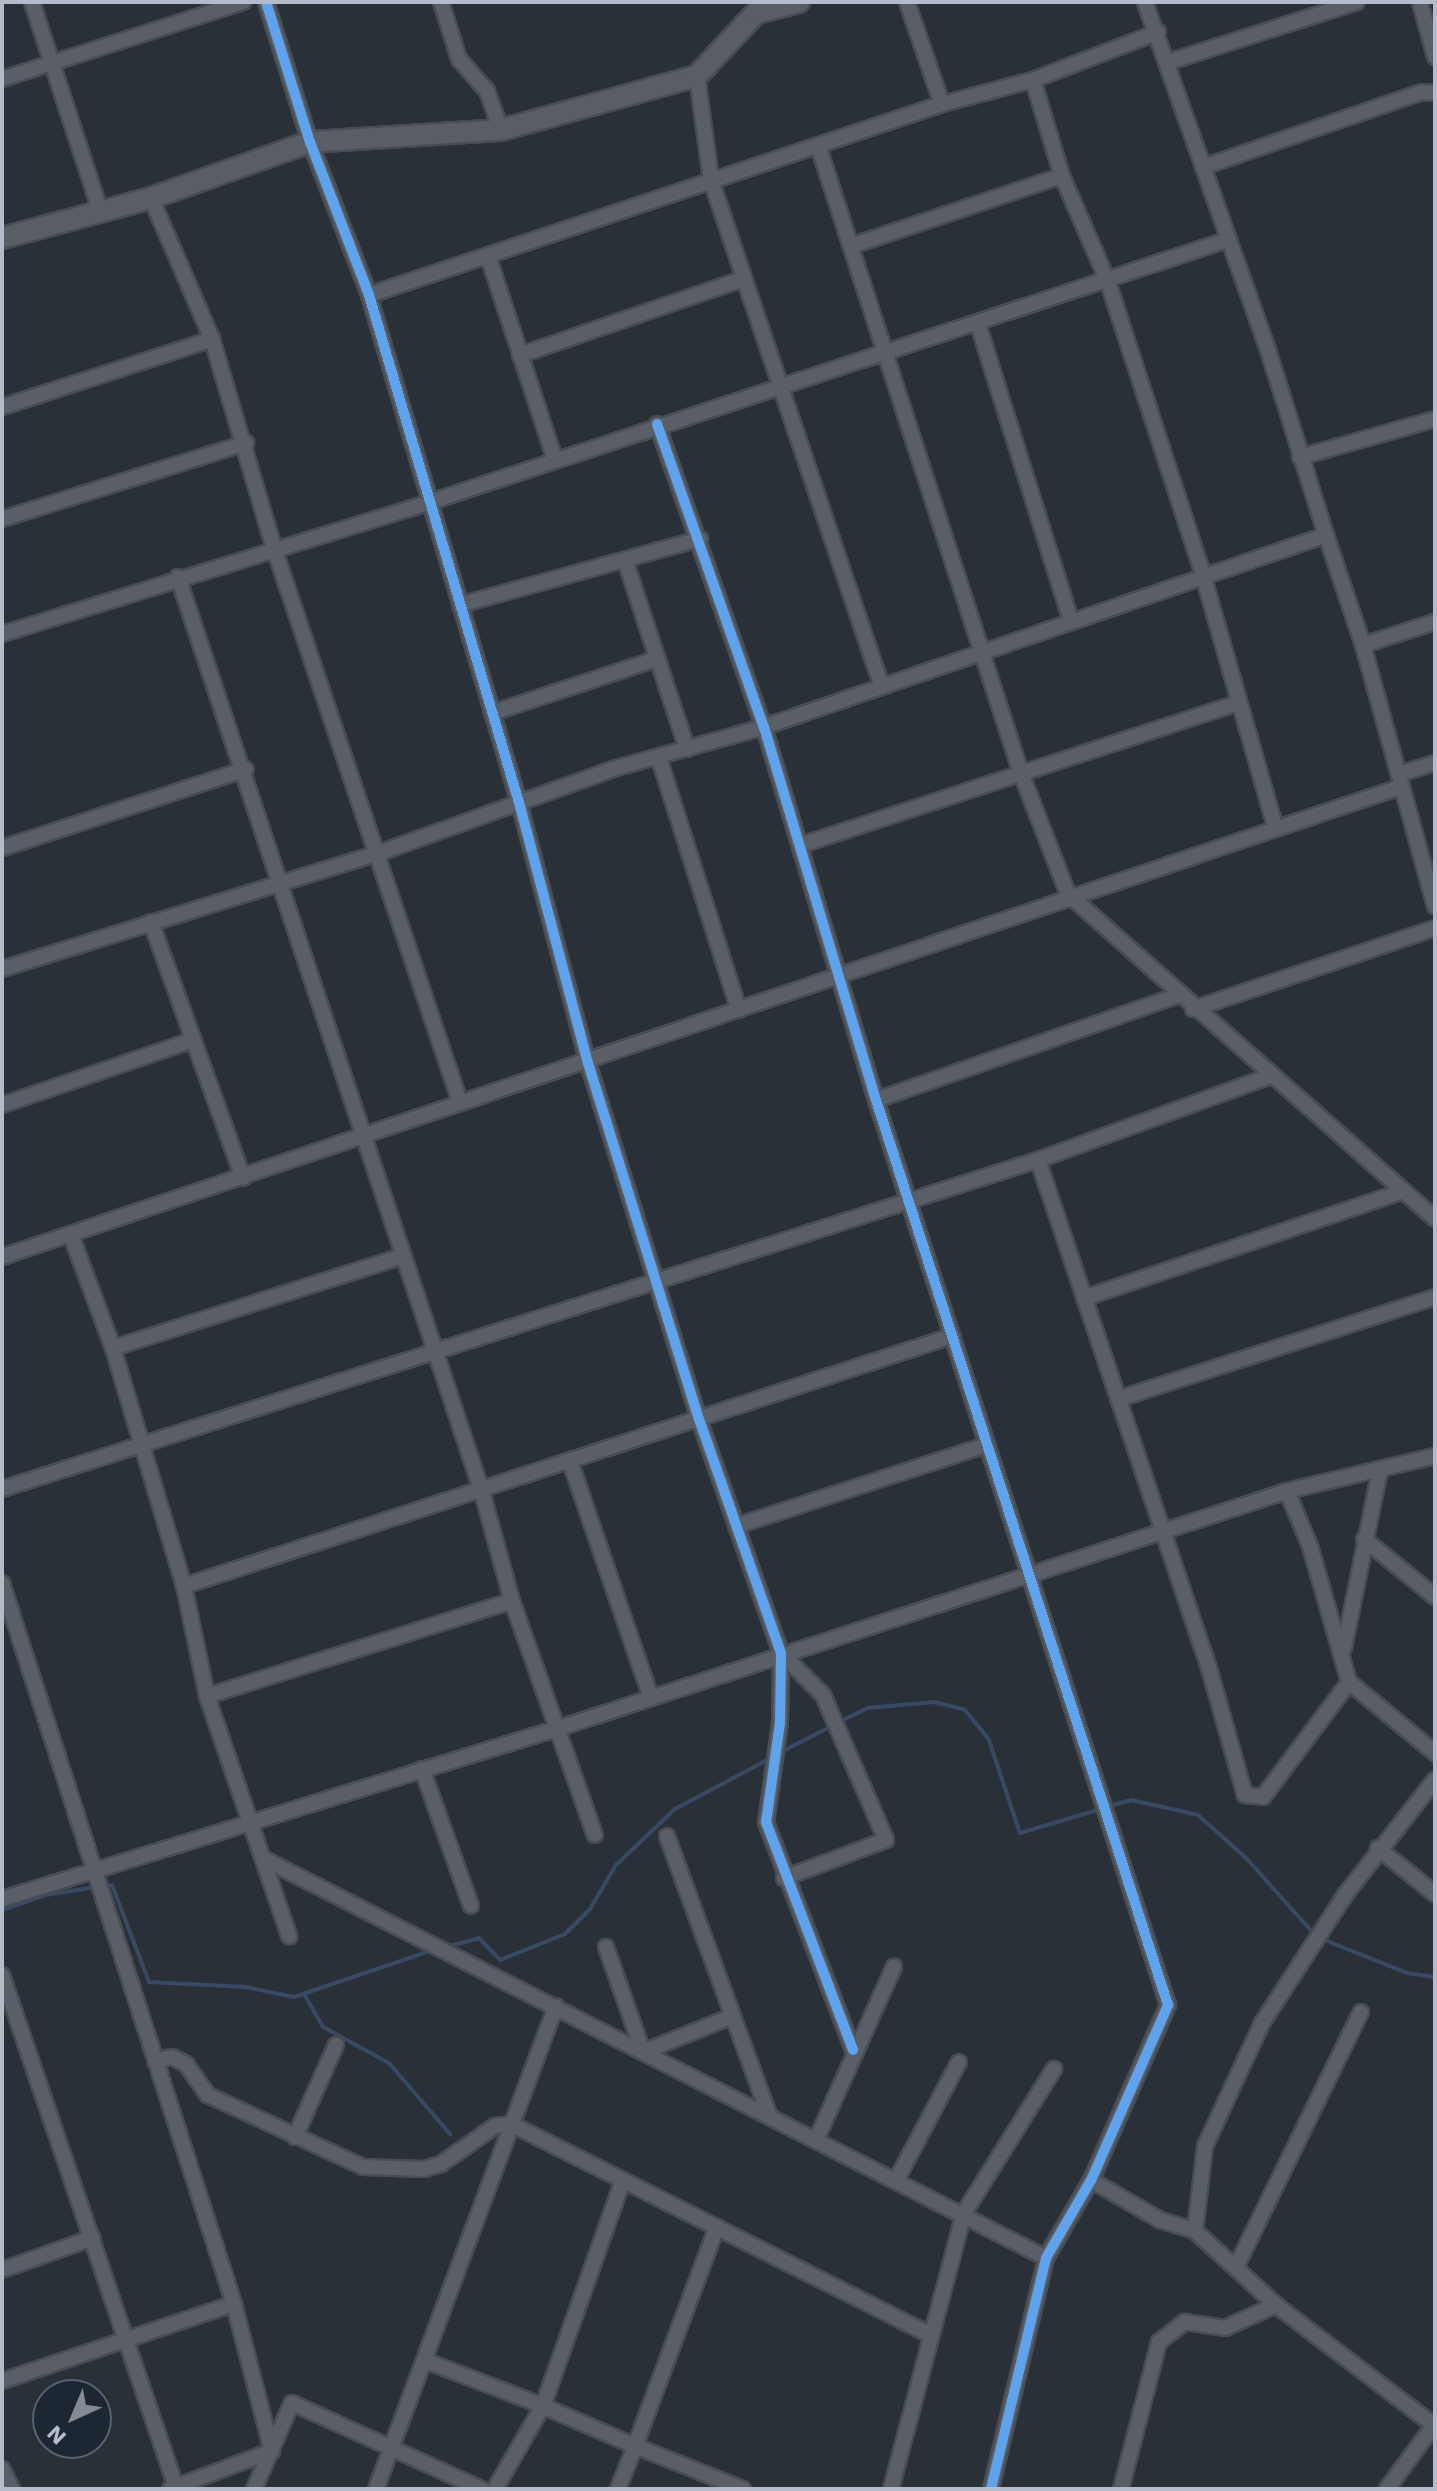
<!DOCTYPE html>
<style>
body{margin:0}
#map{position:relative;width:1437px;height:2491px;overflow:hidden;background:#2a3038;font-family:"Work Sans",sans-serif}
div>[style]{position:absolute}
.stream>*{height:4px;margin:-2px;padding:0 2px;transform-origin:2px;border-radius:2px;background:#384963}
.roads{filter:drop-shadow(2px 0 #484c53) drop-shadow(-2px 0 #484c53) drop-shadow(0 2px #484c53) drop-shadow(0 -2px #484c53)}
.street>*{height:14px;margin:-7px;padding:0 7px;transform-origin:7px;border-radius:7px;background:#5a5e66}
.secondary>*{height:20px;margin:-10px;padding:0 10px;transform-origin:10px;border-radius:10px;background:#595d64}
.cycleway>*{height:10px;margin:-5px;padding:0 5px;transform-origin:5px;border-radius:5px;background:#60a3ed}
span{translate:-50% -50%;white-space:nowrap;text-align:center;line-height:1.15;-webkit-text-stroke:7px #1d2633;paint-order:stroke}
.frame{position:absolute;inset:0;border:4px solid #b4bcc9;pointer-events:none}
.north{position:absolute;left:32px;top:2379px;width:80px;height:80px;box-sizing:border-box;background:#1d2633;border:2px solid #59626f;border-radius:50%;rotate:224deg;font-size:22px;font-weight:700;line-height:32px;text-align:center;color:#b4bcc9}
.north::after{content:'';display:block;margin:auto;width:28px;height:36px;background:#848b96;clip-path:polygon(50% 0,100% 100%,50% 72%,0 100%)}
</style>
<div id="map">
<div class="stream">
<i style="left:839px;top:1722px;width:32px;rotate:-26deg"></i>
<i style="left:868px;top:1708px;width:66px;rotate:-5.2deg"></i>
<i style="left:934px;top:1702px;width:32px;rotate:14deg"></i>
<i style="left:965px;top:1710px;width:38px;rotate:51deg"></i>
<i style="left:989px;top:1740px;width:98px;rotate:71.6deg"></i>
<i style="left:1020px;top:1833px;width:84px;rotate:-16.5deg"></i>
<i style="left:779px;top:1753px;width:59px;rotate:-27deg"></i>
<i style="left:1109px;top:1806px;width:23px;rotate:-15deg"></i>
<i style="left:1131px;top:1800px;width:69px;rotate:12.6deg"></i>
<i style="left:1198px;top:1815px;width:66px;rotate:41.9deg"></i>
<i style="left:1247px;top:1859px;width:102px;rotate:48.2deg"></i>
<i style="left:105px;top:1886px;width:7px;rotate:-8deg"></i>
<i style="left:112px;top:1885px;width:104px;rotate:69.1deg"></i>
<i style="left:149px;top:1982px;width:97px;rotate:3deg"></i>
<i style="left:246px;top:1987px;width:49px;rotate:11.8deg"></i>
<i style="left:294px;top:1997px;width:147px;rotate:-18.7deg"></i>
<i style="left:2px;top:1910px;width:46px;rotate:-18.8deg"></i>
<i style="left:46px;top:1895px;width:51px;rotate:-9.1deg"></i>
<i style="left:1322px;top:1939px;width:92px;rotate:21.8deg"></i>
<i style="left:1407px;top:1973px;width:28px;rotate:8deg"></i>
<i style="left:446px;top:1947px;width:34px;rotate:-15deg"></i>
<i style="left:479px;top:1938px;width:30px;rotate:46deg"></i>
<i style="left:500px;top:1960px;width:70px;rotate:-21.8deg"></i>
<i style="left:565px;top:1934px;width:35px;rotate:-45deg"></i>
<i style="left:590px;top:1909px;width:51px;rotate:-59.4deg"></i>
<i style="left:616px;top:1865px;width:81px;rotate:-43.5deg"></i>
<i style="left:675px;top:1809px;width:109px;rotate:-28deg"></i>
<i style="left:304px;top:1994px;width:38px;rotate:60deg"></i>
<i style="left:323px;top:2027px;width:75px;rotate:28.6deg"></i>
<i style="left:389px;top:2063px;width:94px;rotate:49.3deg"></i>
</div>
<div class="roads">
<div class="street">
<i style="left:32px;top:2px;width:219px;rotate:71.9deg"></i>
<i style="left:266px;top:2px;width:147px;rotate:72.6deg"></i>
<i style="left:310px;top:142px;width:164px;rotate:68.9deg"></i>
<i style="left:369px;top:295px;width:533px;rotate:73.54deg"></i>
<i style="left:520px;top:806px;width:266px;rotate:75.2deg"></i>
<i style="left:588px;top:1063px;width:373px;rotate:72.7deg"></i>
<i style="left:699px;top:1419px;width:248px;rotate:70.7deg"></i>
<i style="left:781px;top:1653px;width:70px;rotate:90.8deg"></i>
<i style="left:780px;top:1723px;width:100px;rotate:98deg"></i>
<i style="left:766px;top:1822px;width:244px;rotate:69.1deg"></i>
<i style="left:441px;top:2px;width:60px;rotate:72.5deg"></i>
<i style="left:459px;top:59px;width:43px;rotate:48.8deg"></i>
<i style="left:487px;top:91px;width:41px;rotate:70.3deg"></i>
<i style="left:907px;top:2px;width:108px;rotate:71.1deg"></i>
<i style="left:1420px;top:2px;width:57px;rotate:74.7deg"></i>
<i style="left:1168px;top:62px;width:198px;rotate:-17.6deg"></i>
<i style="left:697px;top:76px;width:105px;rotate:82.3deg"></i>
<i style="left:711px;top:180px;width:532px;rotate:71.36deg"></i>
<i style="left:2px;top:79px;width:253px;rotate:-17.7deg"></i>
<i style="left:1033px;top:80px;width:100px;rotate:73.2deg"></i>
<i style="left:1062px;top:176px;width:116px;rotate:66.5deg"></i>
<i style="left:1108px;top:282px;width:308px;rotate:72deg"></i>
<i style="left:1203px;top:575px;width:264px;rotate:74deg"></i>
<i style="left:818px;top:145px;width:660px;rotate:72.09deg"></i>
<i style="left:1021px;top:773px;width:130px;rotate:68.8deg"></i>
<i style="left:1068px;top:894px;width:490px;rotate:41.5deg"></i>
<i style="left:1203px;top:167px;width:231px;rotate:-18.9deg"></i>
<i style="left:1422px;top:92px;width:13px;rotate:4deg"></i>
<i style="left:151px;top:198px;width:154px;rotate:66.6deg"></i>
<i style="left:212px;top:339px;width:218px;rotate:73.5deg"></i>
<i style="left:274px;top:548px;width:584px;rotate:71.44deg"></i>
<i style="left:851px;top:246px;width:222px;rotate:-18.4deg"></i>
<i style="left:488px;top:256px;width:212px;rotate:71.8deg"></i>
<i style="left:369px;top:295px;width:604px;rotate:-18.43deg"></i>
<i style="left:942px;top:104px;width:94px;rotate:-14.8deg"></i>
<i style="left:1033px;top:80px;width:134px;rotate:-21deg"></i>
<i style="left:978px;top:324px;width:310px;rotate:72.6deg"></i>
<i style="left:520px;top:355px;width:236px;rotate:-18.8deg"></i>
<i style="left:2px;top:407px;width:221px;rotate:-17.9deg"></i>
<i style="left:657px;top:424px;width:321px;rotate:70.6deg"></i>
<i style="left:764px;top:727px;width:389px;rotate:73.3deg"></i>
<i style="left:876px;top:1100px;width:951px;rotate:72.12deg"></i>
<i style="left:1168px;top:2005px;width:191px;rotate:113.7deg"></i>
<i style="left:1091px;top:2180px;width:90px;rotate:120deg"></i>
<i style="left:1046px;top:2258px;width:237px;rotate:103.4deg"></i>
<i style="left:1300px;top:457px;width:140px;rotate:-15.7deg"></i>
<i style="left:2px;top:519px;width:256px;rotate:-17.3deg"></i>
<i style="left:1326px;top:535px;width:116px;rotate:71.4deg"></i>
<i style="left:1363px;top:645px;width:271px;rotate:74.6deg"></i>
<i style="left:625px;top:560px;width:199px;rotate:71.8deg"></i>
<i style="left:178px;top:577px;width:964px;rotate:71.62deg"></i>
<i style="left:482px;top:1492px;width:113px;rotate:74.6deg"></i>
<i style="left:512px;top:1601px;width:248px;rotate:70.5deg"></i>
<i style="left:460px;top:605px;width:249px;rotate:-15.4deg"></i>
<i style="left:2px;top:634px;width:445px;rotate:-17.1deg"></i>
<i style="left:427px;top:503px;width:842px;rotate:-18.2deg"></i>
<i style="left:1363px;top:645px;width:76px;rotate:-17.7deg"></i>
<i style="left:492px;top:713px;width:173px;rotate:-18.2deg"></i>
<i style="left:659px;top:758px;width:264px;rotate:72.4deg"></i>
<i style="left:1399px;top:774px;width:38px;rotate:-17deg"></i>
<i style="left:801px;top:845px;width:460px;rotate:-18deg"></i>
<i style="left:2px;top:848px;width:256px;rotate:-17.9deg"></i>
<i style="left:151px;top:922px;width:272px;rotate:70.2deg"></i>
<i style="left:2px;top:969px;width:391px;rotate:-17.1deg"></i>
<i style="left:376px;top:854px;width:255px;rotate:-19.7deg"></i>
<i style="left:616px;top:768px;width:154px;rotate:-15.5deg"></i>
<i style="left:764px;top:727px;width:594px;rotate:-18.86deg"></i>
<i style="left:1326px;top:535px;width:194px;rotate:-107.4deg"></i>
<i style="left:1268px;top:350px;width:369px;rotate:-109.5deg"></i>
<i style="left:1193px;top:1009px;width:255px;rotate:-18.5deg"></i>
<i style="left:876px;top:1100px;width:318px;rotate:-19.1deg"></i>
<i style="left:2px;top:1105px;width:202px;rotate:-18.8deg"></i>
<i style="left:1038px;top:1160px;width:536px;rotate:71.4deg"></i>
<i style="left:1209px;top:1668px;width:132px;rotate:74.2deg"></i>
<i style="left:1245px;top:1795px;width:18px;rotate:6deg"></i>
<i style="left:1263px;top:1797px;width:144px;rotate:-53.2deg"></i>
<i style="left:71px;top:1235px;width:121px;rotate:69.6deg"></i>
<i style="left:113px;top:1348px;width:248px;rotate:73.4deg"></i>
<i style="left:184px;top:1586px;width:112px;rotate:78.2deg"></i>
<i style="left:207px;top:1696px;width:254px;rotate:71.1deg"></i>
<i style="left:2px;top:1257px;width:1475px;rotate:-18.58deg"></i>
<i style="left:1084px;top:1298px;width:336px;rotate:-18.5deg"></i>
<i style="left:113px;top:1348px;width:304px;rotate:-17.6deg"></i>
<i style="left:1118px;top:1399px;width:333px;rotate:-17.8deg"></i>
<i style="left:571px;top:1464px;width:246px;rotate:71.1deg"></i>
<i style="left:2px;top:1489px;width:1087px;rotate:-17.62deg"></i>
<i style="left:1038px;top:1160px;width:247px;rotate:-19.9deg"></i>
<i style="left:1287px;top:1491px;width:60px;rotate:67.3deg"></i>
<i style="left:1310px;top:1546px;width:141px;rotate:74deg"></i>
<i style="left:1349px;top:1682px;width:112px;rotate:39.5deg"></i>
<i style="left:736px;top:1526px;width:264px;rotate:-17.9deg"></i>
<i style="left:1364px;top:1539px;width:92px;rotate:39.2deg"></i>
<i style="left:2px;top:1583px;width:757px;rotate:72.16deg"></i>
<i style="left:234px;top:2304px;width:152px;rotate:75.5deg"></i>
<i style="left:272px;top:2451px;width:109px;rotate:159.6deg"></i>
<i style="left:184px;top:1586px;width:808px;rotate:-18.03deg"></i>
<i style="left:1344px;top:1648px;width:182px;rotate:-78.6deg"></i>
<i style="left:781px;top:1653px;width:59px;rotate:45deg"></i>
<i style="left:823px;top:1695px;width:158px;rotate:66.5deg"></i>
<i style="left:886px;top:1840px;width:109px;rotate:159.6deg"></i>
<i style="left:207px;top:1696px;width:319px;rotate:-17.3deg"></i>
<i style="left:422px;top:1769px;width:145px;rotate:70.3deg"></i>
<i style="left:667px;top:1836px;width:296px;rotate:69.9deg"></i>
<i style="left:1378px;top:1848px;width:73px;rotate:38.9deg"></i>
<i style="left:264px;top:1859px;width:878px;rotate:27.03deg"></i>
<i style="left:2px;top:1899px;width:579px;rotate:-17.06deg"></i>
<i style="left:556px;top:1729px;width:769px;rotate:-18.03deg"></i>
<i style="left:1287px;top:1491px;width:152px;rotate:-13.3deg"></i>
<i style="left:606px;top:1947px;width:111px;rotate:70.6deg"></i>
<i style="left:643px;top:2052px;width:97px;rotate:-21.8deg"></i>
<i style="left:2px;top:1975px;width:541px;rotate:71.23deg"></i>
<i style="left:155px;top:2061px;width:17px;rotate:-13deg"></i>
<i style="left:172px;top:2057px;width:16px;rotate:27deg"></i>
<i style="left:186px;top:2064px;width:38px;rotate:55deg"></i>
<i style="left:208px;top:2095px;width:171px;rotate:24.9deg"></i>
<i style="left:363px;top:2167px;width:61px;rotate:1.9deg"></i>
<i style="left:424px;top:2169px;width:18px;rotate:-16deg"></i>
<i style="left:441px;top:2164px;width:66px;rotate:-35.1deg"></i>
<i style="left:495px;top:2126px;width:16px;rotate:-7deg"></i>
<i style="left:511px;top:2124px;width:469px;rotate:26.7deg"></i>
<i style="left:295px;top:2137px;width:101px;rotate:-66deg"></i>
<i style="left:817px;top:2138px;width:188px;rotate:-65.8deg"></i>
<i style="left:897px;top:2179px;width:132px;rotate:-62.1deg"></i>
<i style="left:1091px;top:2180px;width:80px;rotate:30.1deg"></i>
<i style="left:1160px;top:2220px;width:37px;rotate:17deg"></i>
<i style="left:1195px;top:2231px;width:110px;rotate:42.4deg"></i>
<i style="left:1276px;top:2305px;width:200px;rotate:37.3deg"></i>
<i style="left:1195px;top:2231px;width:86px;rotate:-83.3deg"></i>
<i style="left:1205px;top:2146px;width:136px;rotate:-65.1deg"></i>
<i style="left:1262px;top:2023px;width:153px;rotate:-57deg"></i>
<i style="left:1345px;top:1895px;width:146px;rotate:-52deg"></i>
<i style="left:1236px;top:2267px;width:284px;rotate:-63.9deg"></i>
<i style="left:2px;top:2270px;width:96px;rotate:-19.6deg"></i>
<i style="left:426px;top:2361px;width:125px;rotate:21deg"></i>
<i style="left:543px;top:2406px;width:240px;rotate:-70.5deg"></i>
<i style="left:2px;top:2381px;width:244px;rotate:-18.4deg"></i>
<i style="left:2px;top:2469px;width:22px;rotate:63deg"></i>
<i style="left:254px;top:2489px;width:94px;rotate:-66.2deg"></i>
<i style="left:292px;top:2403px;width:209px;rotate:24.4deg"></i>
<i style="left:376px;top:2489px;width:515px;rotate:-69.56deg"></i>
<i style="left:495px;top:2489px;width:96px;rotate:-60deg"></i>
<i style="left:543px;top:2406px;width:100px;rotate:23.5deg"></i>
<i style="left:635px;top:2446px;width:234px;rotate:-69.5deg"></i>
<i style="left:618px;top:2489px;width:46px;rotate:-68.4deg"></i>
<i style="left:635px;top:2446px;width:116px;rotate:21.7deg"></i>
<i style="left:891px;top:2489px;width:285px;rotate:-75.2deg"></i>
<i style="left:964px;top:2213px;width:170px;rotate:-58deg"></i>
<i style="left:1121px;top:2489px;width:152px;rotate:-75.5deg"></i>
<i style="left:1159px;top:2342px;width:33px;rotate:-38deg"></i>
<i style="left:1185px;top:2322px;width:40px;rotate:8.5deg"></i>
<i style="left:1225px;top:2328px;width:56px;rotate:-24.3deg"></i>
<i style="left:1387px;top:2489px;width:79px;rotate:-53.7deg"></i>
</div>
<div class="secondary">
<i style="left:2px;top:238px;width:154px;rotate:-15deg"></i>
<i style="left:151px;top:198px;width:169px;rotate:-19.4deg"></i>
<i style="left:310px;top:142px;width:191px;rotate:-3.6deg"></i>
<i style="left:501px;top:130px;width:203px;rotate:-15.4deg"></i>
<i style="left:697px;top:76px;width:86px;rotate:-46.9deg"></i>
<i style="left:756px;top:13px;width:44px;rotate:-14.3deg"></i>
</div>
</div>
<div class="cycleway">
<i style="left:266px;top:2px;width:147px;rotate:72.6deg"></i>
<i style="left:310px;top:142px;width:164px;rotate:68.9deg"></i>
<i style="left:369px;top:295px;width:533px;rotate:73.54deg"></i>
<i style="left:520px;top:806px;width:266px;rotate:75.2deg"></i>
<i style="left:588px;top:1063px;width:373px;rotate:72.7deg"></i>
<i style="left:699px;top:1419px;width:248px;rotate:70.7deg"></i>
<i style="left:781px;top:1653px;width:70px;rotate:90.8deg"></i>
<i style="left:780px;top:1723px;width:100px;rotate:98deg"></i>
<i style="left:766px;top:1822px;width:244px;rotate:69.1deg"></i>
<i style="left:657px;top:424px;width:321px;rotate:70.6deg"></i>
<i style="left:764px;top:727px;width:389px;rotate:73.3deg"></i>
<i style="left:876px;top:1100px;width:951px;rotate:72.12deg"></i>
<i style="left:1168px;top:2005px;width:191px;rotate:113.7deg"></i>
<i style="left:1091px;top:2180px;width:90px;rotate:120deg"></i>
<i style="left:1046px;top:2258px;width:237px;rotate:103.4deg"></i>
</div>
<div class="frame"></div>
<div class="north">N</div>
</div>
